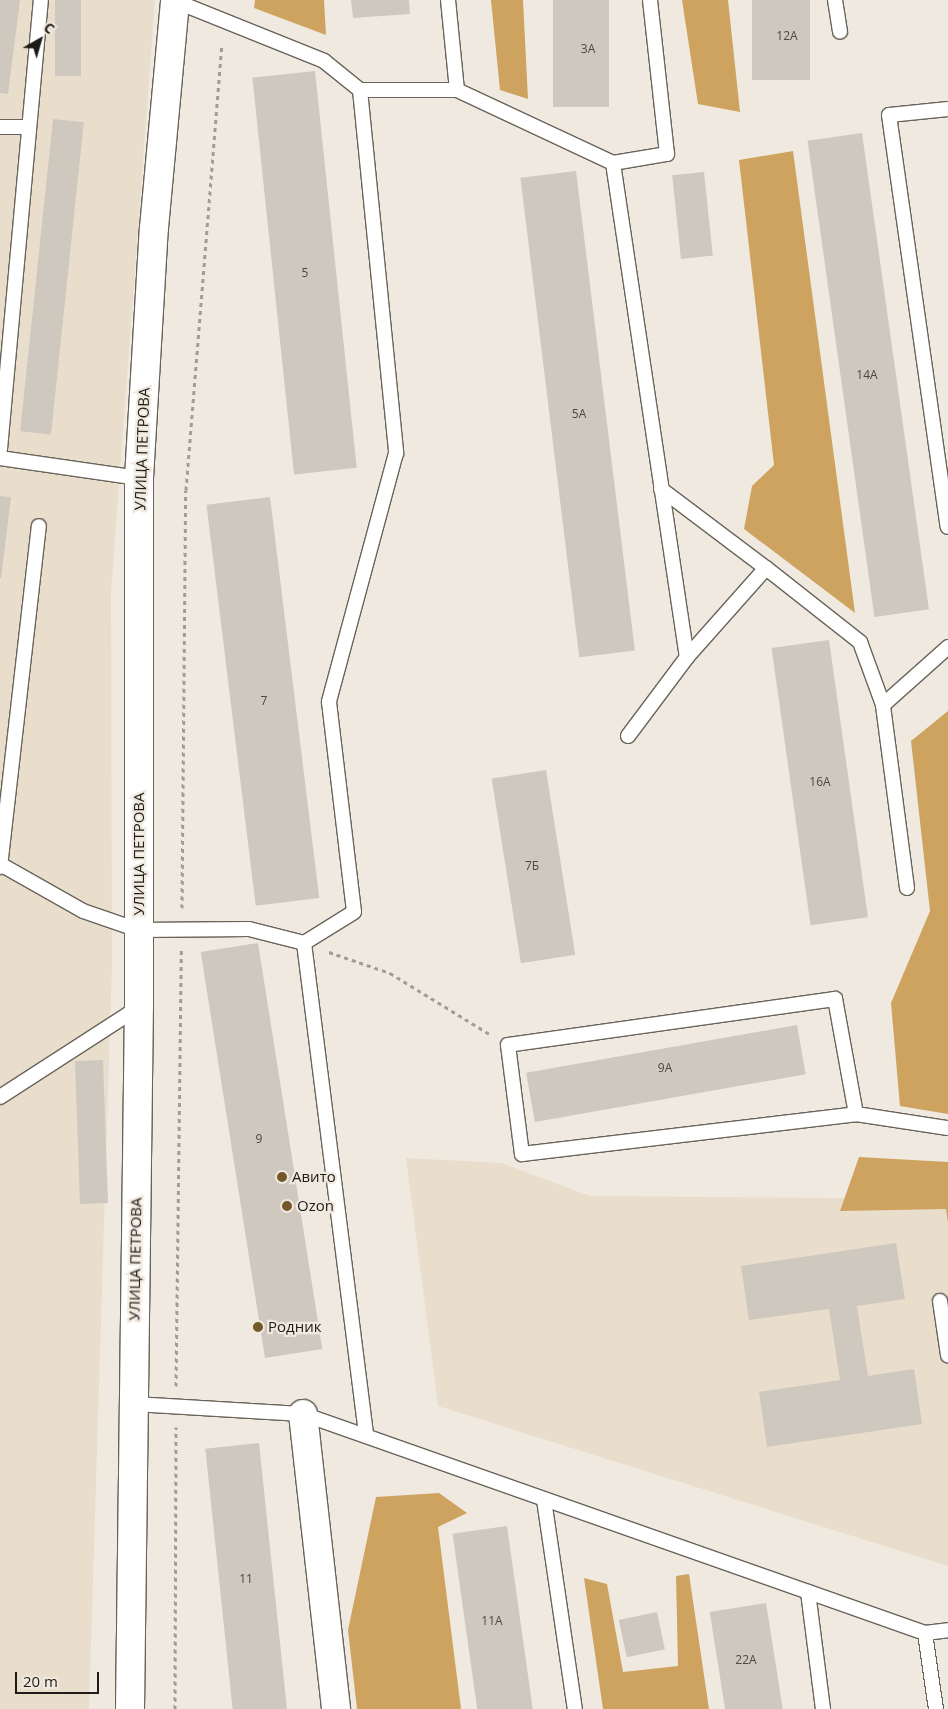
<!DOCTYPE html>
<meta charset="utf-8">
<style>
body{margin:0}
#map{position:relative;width:948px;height:1709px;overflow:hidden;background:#f0e9df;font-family:"Open Sans",sans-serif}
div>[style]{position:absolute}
.built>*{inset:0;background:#e9ddcc}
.forest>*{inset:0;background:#cea360}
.building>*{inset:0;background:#cfc8be;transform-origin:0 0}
.path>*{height:3px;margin-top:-1.5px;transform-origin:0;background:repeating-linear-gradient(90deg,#a29c94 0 4px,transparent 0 8px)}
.roads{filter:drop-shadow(1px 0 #696359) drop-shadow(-1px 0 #696359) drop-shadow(0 1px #696359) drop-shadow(0 -1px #696359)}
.service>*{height:14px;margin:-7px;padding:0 7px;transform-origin:7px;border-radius:7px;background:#fff}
.minor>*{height:28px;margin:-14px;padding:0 14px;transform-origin:14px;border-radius:14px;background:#fff}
.tertiary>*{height:28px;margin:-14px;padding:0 14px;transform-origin:14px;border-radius:14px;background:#fff}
.dots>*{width:14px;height:14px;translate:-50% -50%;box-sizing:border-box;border:2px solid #f0e9df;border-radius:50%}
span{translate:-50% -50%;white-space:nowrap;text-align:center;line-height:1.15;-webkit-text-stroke:4.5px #f0e9df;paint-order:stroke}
.number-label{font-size:12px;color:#4b4742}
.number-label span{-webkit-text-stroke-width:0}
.street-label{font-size:15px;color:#1f1c18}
.poi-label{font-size:15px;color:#1f1c18}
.left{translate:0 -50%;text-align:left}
.north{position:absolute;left:15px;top:15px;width:50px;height:50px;-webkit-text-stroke:4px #f0e9df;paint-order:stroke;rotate:38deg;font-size:14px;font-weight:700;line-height:20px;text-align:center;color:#1f1c18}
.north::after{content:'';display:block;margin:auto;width:18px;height:22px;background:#1f1c18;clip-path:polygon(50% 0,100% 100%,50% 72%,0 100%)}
.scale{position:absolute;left:15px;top:1672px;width:84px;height:22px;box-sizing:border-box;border:2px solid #1f1c18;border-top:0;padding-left:6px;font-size:15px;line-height:18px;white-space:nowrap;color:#1f1c18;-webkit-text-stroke:4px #f0e9df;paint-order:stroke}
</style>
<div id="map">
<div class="built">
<i style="clip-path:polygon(0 0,155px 0,111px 592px,112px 965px,89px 1709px,0 1709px)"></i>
<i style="clip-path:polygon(406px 1158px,501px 1163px,590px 1196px,948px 1199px,948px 1566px,438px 1406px)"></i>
</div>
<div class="forest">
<i style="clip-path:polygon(255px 0,324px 0,326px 35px,254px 8px)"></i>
<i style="clip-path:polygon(491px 0,523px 0,528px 99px,500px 90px)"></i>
<i style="clip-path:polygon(682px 0,728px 0,740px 112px,698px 104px)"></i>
<i style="clip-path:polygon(793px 151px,855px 613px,744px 529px,752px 486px,774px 465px,739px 160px)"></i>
<i style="clip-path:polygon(948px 711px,948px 1114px,900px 1106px,891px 1003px,930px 911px,911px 741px)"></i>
<i style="clip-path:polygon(859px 1157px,948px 1162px,948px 1223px,946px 1209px,840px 1211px)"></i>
<i style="clip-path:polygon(439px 1493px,467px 1513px,438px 1527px,461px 1709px,357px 1709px,348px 1630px,376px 1497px)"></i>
<i style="clip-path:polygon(689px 1574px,709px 1709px,603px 1709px,584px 1578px,607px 1584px,623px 1672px,678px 1666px,676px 1576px)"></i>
</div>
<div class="building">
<i style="clip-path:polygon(0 0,20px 0,8px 94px,0 93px)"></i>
<i style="left:55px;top:0;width:26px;height:76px"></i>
<i style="clip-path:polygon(351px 0,409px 0,410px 14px,353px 18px)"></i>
<i style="left:553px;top:0;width:56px;height:107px"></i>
<i style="left:752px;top:0;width:58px;height:80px"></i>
<i style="left:315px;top:71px;width:399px;height:63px;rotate:84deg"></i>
<i style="left:53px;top:119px;width:31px;height:314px;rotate:6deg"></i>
<i style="left:862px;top:133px;width:481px;height:55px;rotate:82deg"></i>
<i style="left:576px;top:171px;width:483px;height:56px;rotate:83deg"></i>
<i style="left:704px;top:172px;width:84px;height:32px;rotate:84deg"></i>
<i style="clip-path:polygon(0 496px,11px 497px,1px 578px,0 578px)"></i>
<i style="left:270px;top:497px;width:404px;height:64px;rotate:83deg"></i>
<i style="left:829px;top:640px;width:280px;height:58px;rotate:82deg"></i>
<i style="left:546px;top:770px;width:187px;height:55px;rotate:81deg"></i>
<i style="left:258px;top:943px;width:411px;height:58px;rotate:81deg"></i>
<i style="left:797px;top:1025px;width:50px;height:275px;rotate:80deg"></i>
<i style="left:103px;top:1060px;width:143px;height:28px;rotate:88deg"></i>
<i style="clip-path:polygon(896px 1243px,905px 1299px,857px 1306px,868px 1376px,914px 1369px,922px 1424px,767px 1447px,759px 1392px,840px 1380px,829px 1309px,749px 1320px,741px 1266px)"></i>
<i style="left:259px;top:1443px;width:268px;height:54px;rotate:84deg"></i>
<i style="left:507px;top:1526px;width:185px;height:55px;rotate:82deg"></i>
<i style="left:766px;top:1603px;width:107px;height:57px;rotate:81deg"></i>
<i style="left:657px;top:1612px;width:38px;height:39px;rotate:78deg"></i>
</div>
<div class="path">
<i style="left:182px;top:908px;width:418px;rotate:-89.5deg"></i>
<i style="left:186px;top:490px;width:447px;rotate:-85.4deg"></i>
<i style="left:329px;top:952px;width:65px;rotate:19deg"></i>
<i style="left:390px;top:973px;width:119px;rotate:31.5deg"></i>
<i style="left:176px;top:1386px;width:436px;rotate:-89.3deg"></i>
<i style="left:175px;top:1709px;width:282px;rotate:-89.8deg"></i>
</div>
<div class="roads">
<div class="service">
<i style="left:448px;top:0;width:90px;rotate:84.3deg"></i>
<i style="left:835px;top:0;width:32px;rotate:81deg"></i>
<i style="left:175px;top:1px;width:161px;rotate:21.9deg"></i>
<i style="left:324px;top:61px;width:46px;rotate:38.9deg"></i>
<i style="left:360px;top:90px;width:97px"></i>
<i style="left:457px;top:90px;width:172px;rotate:25.1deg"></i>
<i style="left:613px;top:163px;width:55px;rotate:-9.5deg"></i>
<i style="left:667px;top:154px;width:155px;rotate:-96.3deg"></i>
<i style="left:360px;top:90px;width:365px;rotate:84.3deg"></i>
<i style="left:396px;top:453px;width:258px;rotate:105.1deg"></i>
<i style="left:329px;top:702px;width:211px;rotate:83.2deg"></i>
<i style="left:354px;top:912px;width:59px;rotate:148.2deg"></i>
<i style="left:304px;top:943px;width:495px;rotate:82.8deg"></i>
<i style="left:948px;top:109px;width:59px;rotate:174.2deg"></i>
<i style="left:889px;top:115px;width:416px;rotate:81.9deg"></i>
<i style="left:0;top:127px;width:27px"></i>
<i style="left:613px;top:163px;width:500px;rotate:81.5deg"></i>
<i style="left:0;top:449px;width:451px;rotate:-84.8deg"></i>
<i style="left:0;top:458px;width:140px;rotate:8.2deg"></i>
<i style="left:661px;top:489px;width:131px;rotate:37deg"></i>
<i style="left:628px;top:736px;width:99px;rotate:-53.2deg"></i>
<i style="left:687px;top:657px;width:119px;rotate:-48.4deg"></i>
<i style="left:766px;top:568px;width:120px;rotate:38.2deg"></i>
<i style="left:860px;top:642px;width:67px;rotate:69.9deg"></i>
<i style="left:0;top:864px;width:95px;rotate:29.5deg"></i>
<i style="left:83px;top:911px;width:58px;rotate:19.1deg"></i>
<i style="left:138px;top:930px;width:111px;rotate:-0.5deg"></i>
<i style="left:249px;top:929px;width:57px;rotate:14.3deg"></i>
<i style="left:0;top:867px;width:343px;rotate:-83.5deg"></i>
<i style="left:907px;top:888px;width:185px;rotate:-97.5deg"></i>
<i style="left:883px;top:705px;width:87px;rotate:-41.7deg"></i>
<i style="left:0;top:1097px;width:166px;rotate:-32.9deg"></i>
<i style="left:856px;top:1114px;width:117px;rotate:-100.3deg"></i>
<i style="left:835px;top:999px;width:330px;rotate:172deg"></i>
<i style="left:508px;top:1045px;width:110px;rotate:82.7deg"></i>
<i style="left:522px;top:1154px;width:336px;rotate:-6.8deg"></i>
<i style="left:856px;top:1114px;width:93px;rotate:8.7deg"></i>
<i style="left:940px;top:1301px;width:55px;rotate:81.6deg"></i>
<i style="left:133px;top:1404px;width:170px;rotate:3.4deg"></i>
<i style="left:303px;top:1414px;width:659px;rotate:19.4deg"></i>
<i style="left:925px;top:1633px;width:23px;rotate:-7deg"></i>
<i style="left:544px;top:1500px;width:211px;rotate:81.6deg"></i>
<i style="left:808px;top:1592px;width:118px;rotate:82.7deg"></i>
<i style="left:925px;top:1633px;width:77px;rotate:81.8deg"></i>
</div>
<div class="minor">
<i style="left:303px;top:1414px;width:297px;rotate:83.6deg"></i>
</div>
<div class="tertiary">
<i style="left:130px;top:1709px;width:702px;rotate:-89.27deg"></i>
<i style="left:139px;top:1007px;width:529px;rotate:-90deg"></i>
<i style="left:139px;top:478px;width:250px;rotate:-86.6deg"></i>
<i style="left:154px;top:228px;width:229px;rotate:-84.7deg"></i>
</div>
</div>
<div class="dots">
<i style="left:282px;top:1177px;background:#74582b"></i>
<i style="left:287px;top:1206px;background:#74582b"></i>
<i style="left:258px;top:1327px;background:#74582b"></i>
</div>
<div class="number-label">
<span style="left:787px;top:36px">12А</span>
<span style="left:588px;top:49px">3А</span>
<span style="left:305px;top:273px">5</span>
<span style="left:867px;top:375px">14А</span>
<span style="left:579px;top:414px">5А</span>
<span style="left:264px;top:701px">7</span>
<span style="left:820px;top:782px">16А</span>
<span style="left:532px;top:866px">7Б</span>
<span style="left:665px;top:1068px">9А</span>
<span style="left:259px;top:1139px">9</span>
<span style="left:246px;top:1579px">11</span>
<span style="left:492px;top:1621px">11А</span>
<span style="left:746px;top:1660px">22А</span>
</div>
<div class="street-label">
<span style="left:142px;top:449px;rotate:-88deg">УЛИЦА ПЕТРОВА</span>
<span style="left:139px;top:854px;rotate:-90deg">УЛИЦА ПЕТРОВА</span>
<span style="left:135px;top:1259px;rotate:-89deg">УЛИЦА ПЕТРОВА</span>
</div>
<div class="poi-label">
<span class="left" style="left:292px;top:1177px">Авито</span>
<span class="left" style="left:297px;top:1206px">Ozon</span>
<span class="left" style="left:268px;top:1327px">Родник</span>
</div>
<div class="north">С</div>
<div class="scale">20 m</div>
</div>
